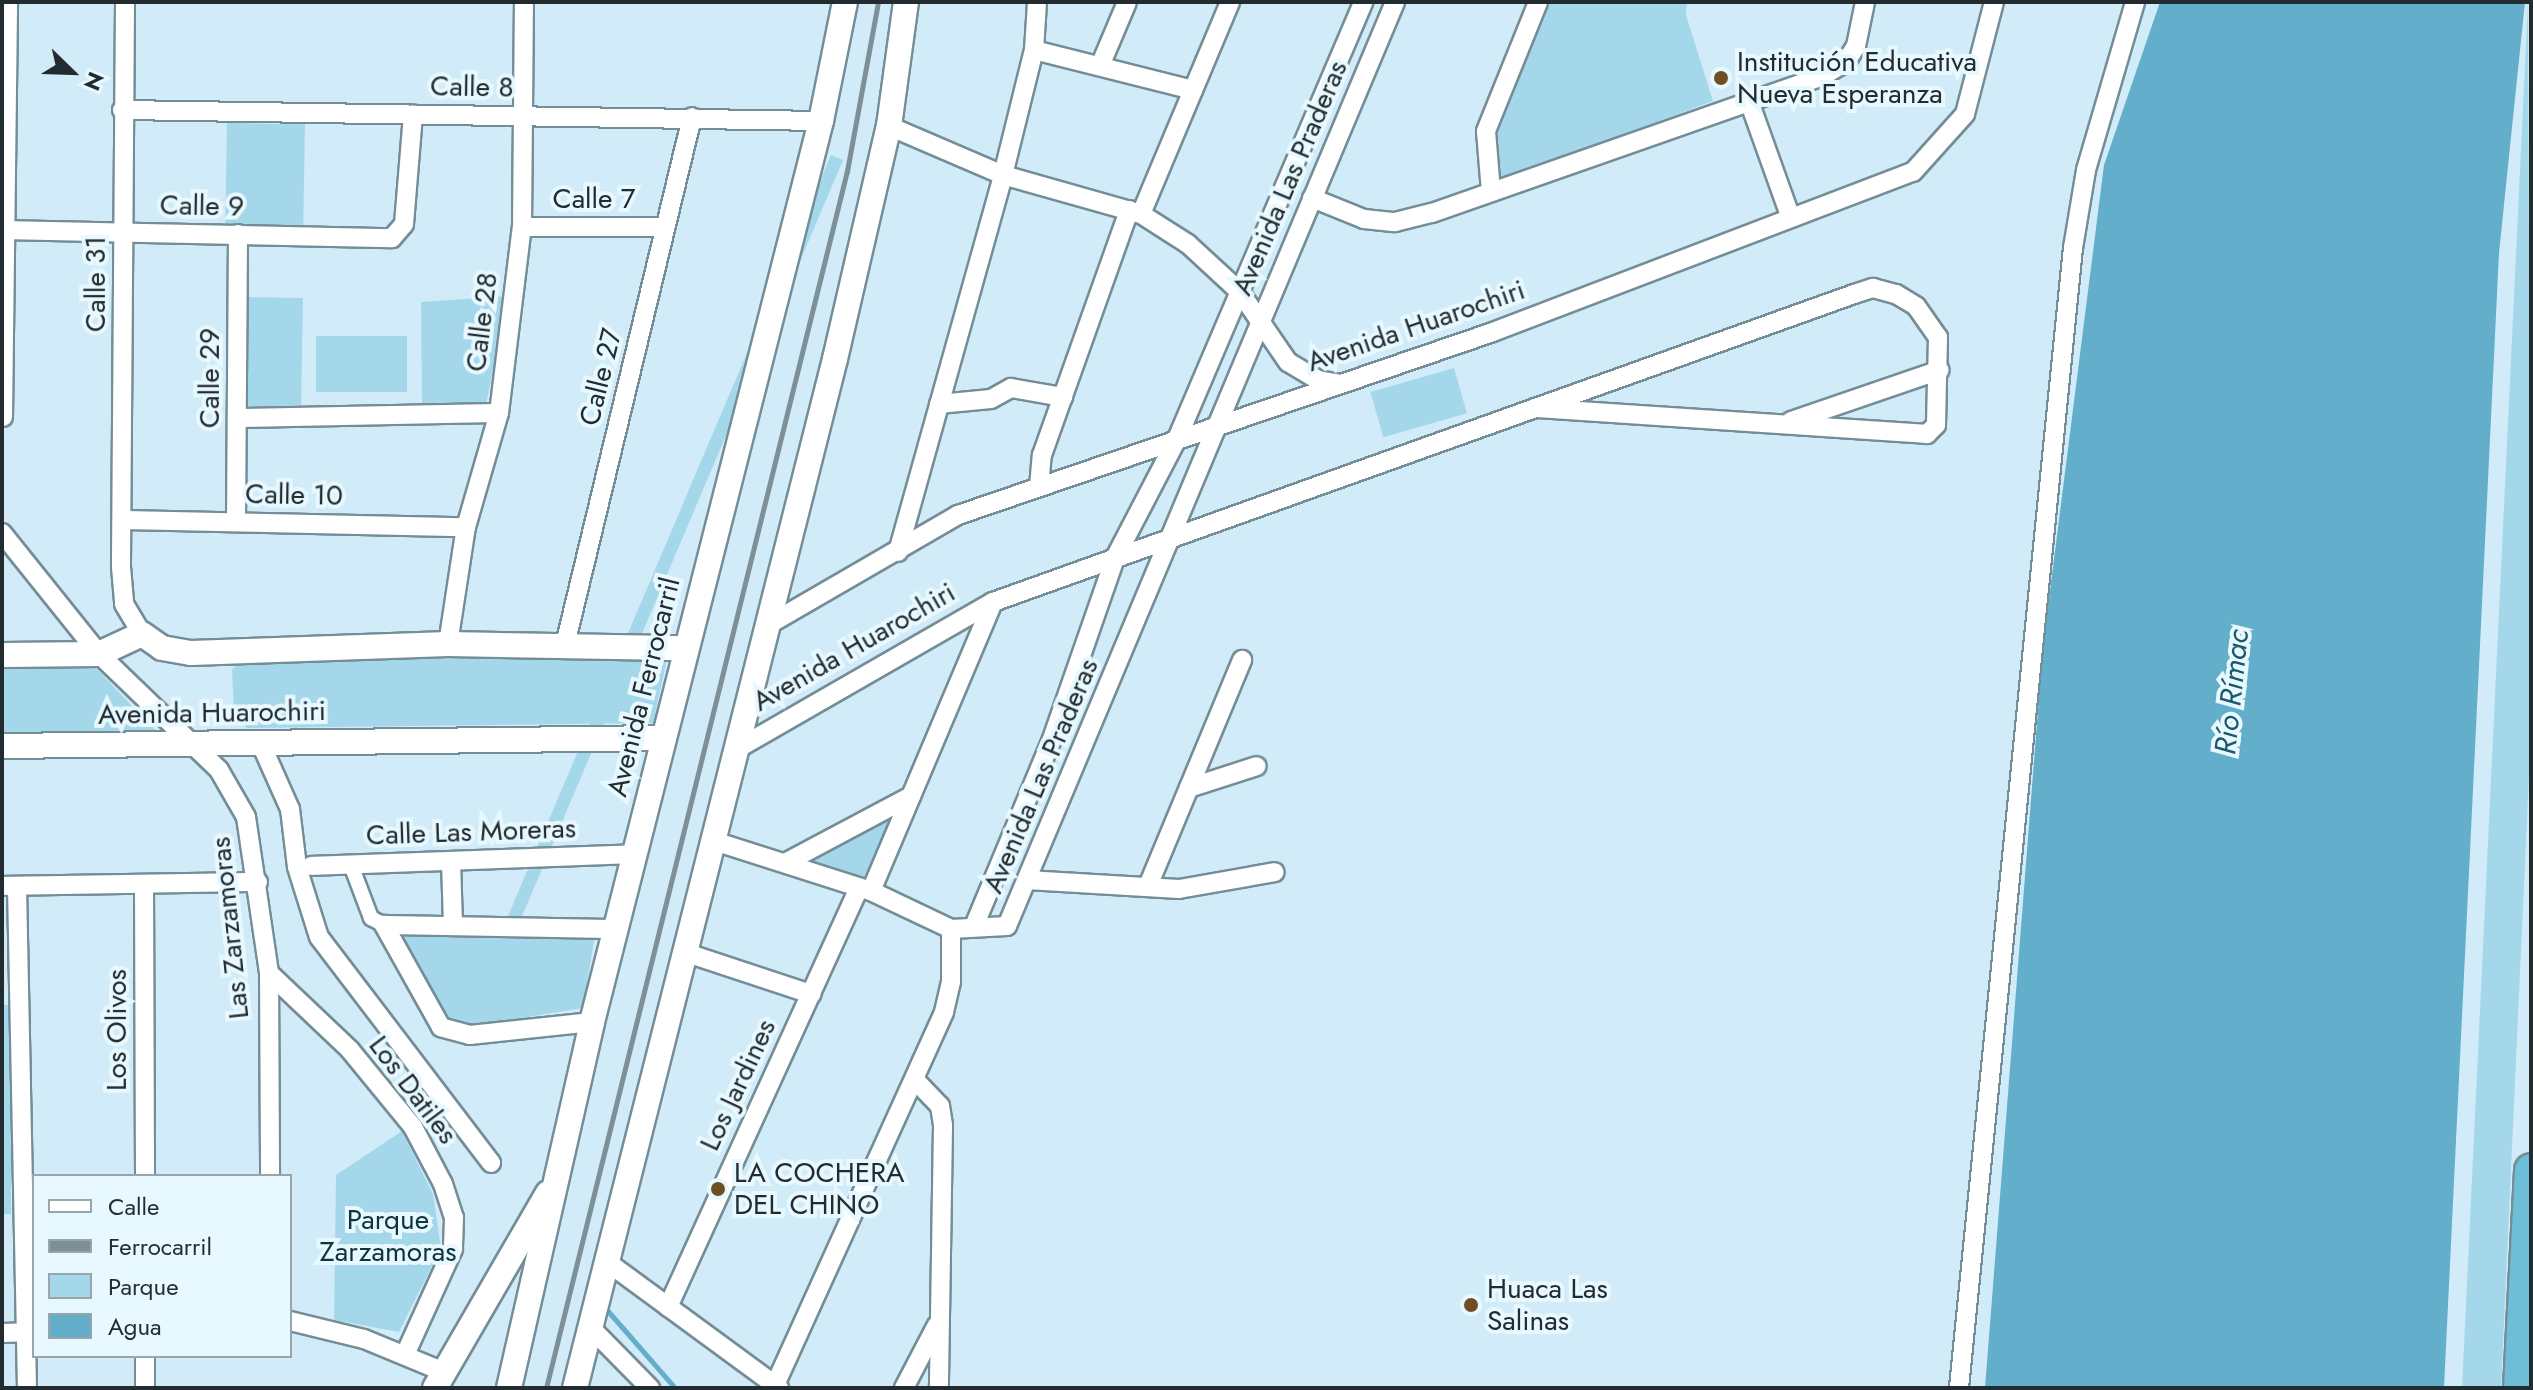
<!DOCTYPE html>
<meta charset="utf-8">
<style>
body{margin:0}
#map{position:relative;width:2533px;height:1390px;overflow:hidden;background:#d1ecf8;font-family:Jost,sans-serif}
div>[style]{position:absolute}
.green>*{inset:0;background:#a5d7eb;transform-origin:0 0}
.water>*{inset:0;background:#63afcb}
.stream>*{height:5px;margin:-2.5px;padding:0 2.5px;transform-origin:2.5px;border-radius:2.5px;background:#63afcb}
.roads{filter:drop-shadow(2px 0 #748d97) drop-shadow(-2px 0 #748d97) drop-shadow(0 2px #748d97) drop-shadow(0 -2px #748d97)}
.pedestrian>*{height:14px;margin:-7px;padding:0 7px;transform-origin:7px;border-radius:7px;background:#fff}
.minor>*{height:18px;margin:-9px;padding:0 9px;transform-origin:9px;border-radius:9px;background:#fff}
.tertiary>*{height:24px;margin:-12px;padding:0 12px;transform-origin:12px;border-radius:12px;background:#fff}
.trunk>*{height:32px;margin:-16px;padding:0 16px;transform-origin:16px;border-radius:16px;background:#6ebed8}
.rail>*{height:5px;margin:-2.5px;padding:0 2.5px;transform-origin:2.5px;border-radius:2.5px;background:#7d9098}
.dots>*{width:22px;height:22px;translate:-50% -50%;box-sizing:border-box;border:4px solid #e7f8fe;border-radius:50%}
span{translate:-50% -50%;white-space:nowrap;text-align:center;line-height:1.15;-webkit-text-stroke:8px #e7f8fe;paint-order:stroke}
.poi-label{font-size:28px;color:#222c30}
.left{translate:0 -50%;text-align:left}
.street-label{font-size:28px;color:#222c30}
.park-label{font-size:28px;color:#0f333f}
.water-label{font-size:30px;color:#1b586c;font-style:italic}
.frame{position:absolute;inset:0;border:4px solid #222c30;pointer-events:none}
.legend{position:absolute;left:32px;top:1174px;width:260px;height:184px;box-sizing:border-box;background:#e7f8fe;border:2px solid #98a6ac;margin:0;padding:10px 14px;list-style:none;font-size:24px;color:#222c30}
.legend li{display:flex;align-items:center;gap:16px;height:40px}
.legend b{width:40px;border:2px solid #98a6ac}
.north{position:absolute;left:32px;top:32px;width:80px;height:80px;-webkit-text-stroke:6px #e7f8fe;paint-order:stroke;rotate:113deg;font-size:22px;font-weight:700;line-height:32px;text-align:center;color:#222c30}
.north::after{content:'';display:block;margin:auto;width:28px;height:36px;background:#222c30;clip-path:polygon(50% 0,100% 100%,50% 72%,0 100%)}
</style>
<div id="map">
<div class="green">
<i style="clip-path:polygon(1548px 2px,1687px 2px,1686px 15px,1713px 101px,1500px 181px,1494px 132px)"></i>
<i style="clip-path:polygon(2528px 2px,2531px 733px,2501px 1388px,2462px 1388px)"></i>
<i style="left:227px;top:123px;width:78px;height:103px;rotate:1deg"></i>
<i style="left:831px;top:155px;width:13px;height:901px;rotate:23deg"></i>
<i style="clip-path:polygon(508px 296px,486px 405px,422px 408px,421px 302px)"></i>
<i style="left:243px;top:297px;width:60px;height:109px;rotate:1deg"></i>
<i style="left:407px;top:336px;width:56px;height:91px;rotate:90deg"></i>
<i style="left:1454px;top:368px;width:47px;height:87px;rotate:74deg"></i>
<i style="clip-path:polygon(427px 653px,667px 659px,653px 723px,257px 728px,247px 728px,234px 713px,232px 669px,239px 664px)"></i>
<i style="clip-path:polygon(92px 664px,155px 730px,2px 733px,2px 666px)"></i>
<i style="clip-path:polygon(896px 812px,866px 879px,798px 859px)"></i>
<i style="clip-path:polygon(595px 935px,583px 1008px,467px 1027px,440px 1012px,400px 937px)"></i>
<i style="left:2px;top:1005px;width:9px;height:209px"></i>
<i style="clip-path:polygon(402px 1131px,433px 1194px,441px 1248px,399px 1332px,334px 1320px,336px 1175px)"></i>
</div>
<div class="water">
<i style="clip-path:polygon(2160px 2px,2525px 2px,2499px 253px,2444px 1388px,1985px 1388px,2043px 646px,2104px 165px)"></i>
</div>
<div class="stream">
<i style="left:607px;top:1310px;width:103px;rotate:48.9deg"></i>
</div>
<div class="roads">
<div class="pedestrian">
<i style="left:351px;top:865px;width:57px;rotate:69.3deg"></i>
<i style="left:371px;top:918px;width:15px;rotate:28deg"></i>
</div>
<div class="minor">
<i style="left:125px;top:2px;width:565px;rotate:90.41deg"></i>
<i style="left:121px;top:567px;width:37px;rotate:85deg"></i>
<i style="left:124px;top:604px;width:35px;rotate:59deg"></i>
<i style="left:1034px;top:50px;width:164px;rotate:14.1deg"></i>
<i style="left:1100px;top:66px;width:69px;rotate:-67.1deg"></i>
<i style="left:1749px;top:101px;width:124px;rotate:70.3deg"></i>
<i style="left:122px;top:110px;width:699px;rotate:0.9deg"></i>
<i style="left:889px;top:126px;width:124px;rotate:23.3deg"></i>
<i style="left:1003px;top:175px;width:143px;rotate:15.8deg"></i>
<i style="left:1141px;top:214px;width:56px;rotate:32.6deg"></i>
<i style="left:1188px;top:244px;width:71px;rotate:42.7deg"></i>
<i style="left:1240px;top:292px;width:85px;rotate:55.6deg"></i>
<i style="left:1288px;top:362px;width:35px;rotate:31deg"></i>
<i style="left:1318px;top:380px;width:22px;rotate:10deg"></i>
<i style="left:1491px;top:192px;width:61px;rotate:-94.7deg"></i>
<i style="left:1486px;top:131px;width:139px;rotate:-68deg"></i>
<i style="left:1312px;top:198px;width:56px;rotate:22deg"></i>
<i style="left:1364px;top:219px;width:31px;rotate:6deg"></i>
<i style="left:1395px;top:222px;width:38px;rotate:-14deg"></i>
<i style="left:1432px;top:213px;width:412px;rotate:-19.3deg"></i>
<i style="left:1821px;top:77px;width:29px;rotate:-31deg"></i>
<i style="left:1846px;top:62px;width:19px;rotate:-58deg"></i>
<i style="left:1856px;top:46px;width:45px;rotate:-78.4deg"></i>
<i style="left:1141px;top:214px;width:230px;rotate:-67.2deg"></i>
<i style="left:522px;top:227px;width:143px"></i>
<i style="left:2px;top:230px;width:390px;rotate:1.2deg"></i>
<i style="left:392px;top:238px;width:18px;rotate:-49deg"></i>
<i style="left:404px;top:224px;width:110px;rotate:-85.3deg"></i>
<i style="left:939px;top:404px;width:52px;rotate:-5.5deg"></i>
<i style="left:991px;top:399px;width:23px;rotate:-29deg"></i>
<i style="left:1011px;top:388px;width:53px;rotate:9.8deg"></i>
<i style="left:3px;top:417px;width:415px;rotate:-89.3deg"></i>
<i style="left:238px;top:418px;width:261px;rotate:-1.1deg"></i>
<i style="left:1791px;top:421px;width:157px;rotate:-18.9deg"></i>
<i style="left:1039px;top:487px;width:32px;rotate:-85deg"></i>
<i style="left:1042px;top:455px;width:260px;rotate:-70.4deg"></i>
<i style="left:122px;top:520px;width:344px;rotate:1.2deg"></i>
<i style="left:236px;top:522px;width:288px;rotate:-89.6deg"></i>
<i style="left:2px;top:533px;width:155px;rotate:51.3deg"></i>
<i style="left:99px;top:654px;width:167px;rotate:44deg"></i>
<i style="left:219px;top:770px;width:54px;rotate:60.1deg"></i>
<i style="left:246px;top:817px;width:158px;rotate:81.6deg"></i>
<i style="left:269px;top:973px;width:203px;rotate:89.7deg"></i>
<i style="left:898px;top:552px;width:391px;rotate:-74.4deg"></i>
<i style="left:1003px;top:175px;width:129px;rotate:-76.1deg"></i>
<i style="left:1034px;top:50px;width:48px;rotate:-86.4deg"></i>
<i style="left:768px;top:625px;width:220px;rotate:-30.1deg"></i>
<i style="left:958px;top:515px;width:565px;rotate:-18.88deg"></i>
<i style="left:1493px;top:332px;width:449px;rotate:-20.9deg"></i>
<i style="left:1913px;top:172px;width:78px;rotate:-48.1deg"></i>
<i style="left:1965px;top:114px;width:116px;rotate:-75.5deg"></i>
<i style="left:448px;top:644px;width:118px;rotate:-81.3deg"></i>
<i style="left:466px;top:527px;width:119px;rotate:-73.9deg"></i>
<i style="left:499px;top:413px;width:187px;rotate:-83deg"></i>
<i style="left:522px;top:227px;width:225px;rotate:-89.5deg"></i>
<i style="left:564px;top:649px;width:547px;rotate:-76.47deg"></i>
<i style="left:261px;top:744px;width:71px;rotate:66deg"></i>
<i style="left:290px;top:809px;width:58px;rotate:83.1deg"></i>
<i style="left:297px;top:867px;width:73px;rotate:72.6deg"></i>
<i style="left:319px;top:937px;width:284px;rotate:52.7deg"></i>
<i style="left:737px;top:749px;width:295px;rotate:-29.9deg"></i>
<i style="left:993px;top:602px;width:914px;rotate:-19.68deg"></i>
<i style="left:1854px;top:294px;width:20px;rotate:-18deg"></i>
<i style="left:1873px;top:288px;width:24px;rotate:15deg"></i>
<i style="left:1896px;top:294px;width:23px;rotate:31deg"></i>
<i style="left:1916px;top:306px;width:38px;rotate:55deg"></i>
<i style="left:1938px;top:337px;width:88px;rotate:91.3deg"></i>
<i style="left:1936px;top:425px;width:13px;rotate:135deg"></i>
<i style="left:1927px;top:434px;width:393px;rotate:-176.2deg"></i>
<i style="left:1189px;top:788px;width:71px;rotate:-17.9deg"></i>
<i style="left:714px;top:841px;width:165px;rotate:17.7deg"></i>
<i style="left:871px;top:891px;width:89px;rotate:25.4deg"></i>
<i style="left:951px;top:929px;width:56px;rotate:-3.1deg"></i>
<i style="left:1007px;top:926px;width:1002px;rotate:-67.22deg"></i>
<i style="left:451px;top:861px;width:65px;rotate:88.2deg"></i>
<i style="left:785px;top:863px;width:143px;rotate:-28deg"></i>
<i style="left:311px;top:866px;width:322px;rotate:-2.1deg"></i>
<i style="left:1027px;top:880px;width:152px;rotate:3.4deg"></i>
<i style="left:1179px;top:889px;width:97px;rotate:-10deg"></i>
<i style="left:144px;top:884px;width:292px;rotate:89.8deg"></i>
<i style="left:2px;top:886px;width:256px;rotate:-0.9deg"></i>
<i style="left:17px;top:886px;width:502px;rotate:88.86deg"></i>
<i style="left:1148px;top:886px;width:245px;rotate:-67.4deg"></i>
<i style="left:871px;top:891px;width:314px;rotate:-67.1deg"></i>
<i style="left:975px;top:924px;width:200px;rotate:-67.4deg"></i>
<i style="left:1052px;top:739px;width:192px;rotate:-70.8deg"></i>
<i style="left:1115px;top:558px;width:134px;rotate:-62.5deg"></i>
<i style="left:1177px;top:439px;width:475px;rotate:-66.9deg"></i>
<i style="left:687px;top:953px;width:131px;rotate:18.3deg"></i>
<i style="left:269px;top:973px;width:112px;rotate:43.5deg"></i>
<i style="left:350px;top:1050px;width:99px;rotate:50.7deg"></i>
<i style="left:413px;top:1127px;width:64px;rotate:62.2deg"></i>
<i style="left:443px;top:1184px;width:36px;rotate:72deg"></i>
<i style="left:454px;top:1218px;width:31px;rotate:92deg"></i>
<i style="left:453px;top:1249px;width:116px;rotate:114.4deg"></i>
<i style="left:592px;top:1022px;width:123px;rotate:173.9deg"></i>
<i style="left:470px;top:1035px;width:30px;rotate:-165deg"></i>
<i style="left:441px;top:1027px;width:117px;rotate:-119.2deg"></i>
<i style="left:384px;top:925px;width:231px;rotate:1deg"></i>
<i style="left:915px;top:1080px;width:36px;rotate:46deg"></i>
<i style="left:940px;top:1106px;width:20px;rotate:81deg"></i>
<i style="left:943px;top:1126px;width:262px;rotate:90.9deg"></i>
<i style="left:606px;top:1261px;width:215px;rotate:36.3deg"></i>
<i style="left:668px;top:1307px;width:461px;rotate:-65.5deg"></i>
<i style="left:290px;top:1321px;width:76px;rotate:13.7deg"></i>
<i style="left:364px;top:1339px;width:87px;rotate:22.4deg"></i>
<i style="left:590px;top:1327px;width:86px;rotate:45.5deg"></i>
<i style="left:2px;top:1333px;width:24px;rotate:-2deg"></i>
<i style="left:775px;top:1385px;width:409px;rotate:-65.6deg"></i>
<i style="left:944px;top:1012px;width:31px;rotate:-77deg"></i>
<i style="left:951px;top:982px;width:53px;rotate:-90deg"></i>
<i style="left:145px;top:1388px;width:32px;rotate:-90deg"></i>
<i style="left:904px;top:1388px;width:71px;rotate:-62.4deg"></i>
<i style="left:1959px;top:1388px;width:1146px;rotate:-84.29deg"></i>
<i style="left:2073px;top:248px;width:79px;rotate:-80.5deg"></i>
<i style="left:2086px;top:170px;width:175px;rotate:-73.7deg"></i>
</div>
<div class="tertiary">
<i style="left:2px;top:655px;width:97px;rotate:-0.6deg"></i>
<i style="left:99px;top:654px;width:47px;rotate:-24.9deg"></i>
<i style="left:142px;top:634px;width:24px;rotate:35deg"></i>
<i style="left:162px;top:648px;width:29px;rotate:10deg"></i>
<i style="left:191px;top:653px;width:257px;rotate:-2deg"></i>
<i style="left:448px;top:644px;width:237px;rotate:1deg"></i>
<i style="left:2px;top:746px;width:661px;rotate:-0.69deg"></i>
<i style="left:435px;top:1388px;width:225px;rotate:-59.9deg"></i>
<i style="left:509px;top:1388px;width:375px;rotate:-77.2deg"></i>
<i style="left:592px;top:1022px;width:930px;rotate:-75.74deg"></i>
<i style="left:821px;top:121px;width:121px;rotate:-78.6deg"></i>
<i style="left:575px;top:1388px;width:1061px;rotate:-75.82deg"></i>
<i style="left:835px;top:359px;width:239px;rotate:-77deg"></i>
<i style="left:889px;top:126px;width:125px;rotate:-82.2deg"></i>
</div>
<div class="trunk">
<i style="left:2520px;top:1388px;width:218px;rotate:-87.1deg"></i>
</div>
</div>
<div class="rail">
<i style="left:546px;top:1388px;width:1254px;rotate:-76.11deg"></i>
<i style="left:847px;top:171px;width:172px;rotate:-79.6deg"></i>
</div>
<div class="dots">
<i style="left:1721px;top:78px;background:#6e4f24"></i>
<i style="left:718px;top:1189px;background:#6e4f24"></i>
<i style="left:1471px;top:1305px;background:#6e4f24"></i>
</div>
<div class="poi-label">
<span class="left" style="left:1737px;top:78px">Institución Educativa<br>Nueva Esperanza</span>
<span class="left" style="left:734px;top:1189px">LA COCHERA<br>DEL CHINO</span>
<span class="left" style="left:1487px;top:1305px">Huaca Las<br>Salinas</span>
</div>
<div class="street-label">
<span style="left:472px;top:87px;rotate:1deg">Calle 8</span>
<span style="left:1290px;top:178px;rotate:-67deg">Avenida Las Praderas</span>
<span style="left:594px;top:199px">Calle 7</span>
<span style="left:202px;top:206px;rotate:1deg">Calle 9</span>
<span style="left:96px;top:284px;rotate:-90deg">Calle 31</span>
<span style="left:482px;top:322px;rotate:-83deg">Calle 28</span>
<span style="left:1416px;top:326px;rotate:-19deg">Avenida Huarochiri</span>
<span style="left:601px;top:377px;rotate:-76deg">Calle 27</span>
<span style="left:210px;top:378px;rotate:-90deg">Calle 29</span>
<span style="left:294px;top:495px;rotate:1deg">Calle 10</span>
<span style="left:854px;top:647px;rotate:-30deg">Avenida Huarochiri</span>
<span style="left:644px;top:687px;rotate:-76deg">Avenida Ferrocarril</span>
<span style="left:212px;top:713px;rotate:-1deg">Avenida Huarochiri</span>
<span style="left:1041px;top:776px;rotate:-67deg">Avenida Las Praderas</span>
<span style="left:471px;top:832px;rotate:-2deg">Calle Las Moreras</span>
<span style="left:230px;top:928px;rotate:-96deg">Las Zarzamoras</span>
<span style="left:117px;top:1030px;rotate:-90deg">Los Olivos</span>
<span style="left:738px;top:1085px;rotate:-65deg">Los Jardines</span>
<span style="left:413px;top:1090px;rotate:53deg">Los Datiles</span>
</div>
<div class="park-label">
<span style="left:388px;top:1236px">Parque<br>Zarzamoras</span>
</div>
<div class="water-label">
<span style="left:2232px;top:692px;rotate:-84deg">Río Rímac</span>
</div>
<div class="frame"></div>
<ul class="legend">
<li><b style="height:10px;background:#fff"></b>Calle</li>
<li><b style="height:10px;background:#7d9098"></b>Ferrocarril</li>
<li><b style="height:22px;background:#a5d7eb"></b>Parque</li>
<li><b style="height:22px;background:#63afcb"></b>Agua</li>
</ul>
<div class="north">N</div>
</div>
